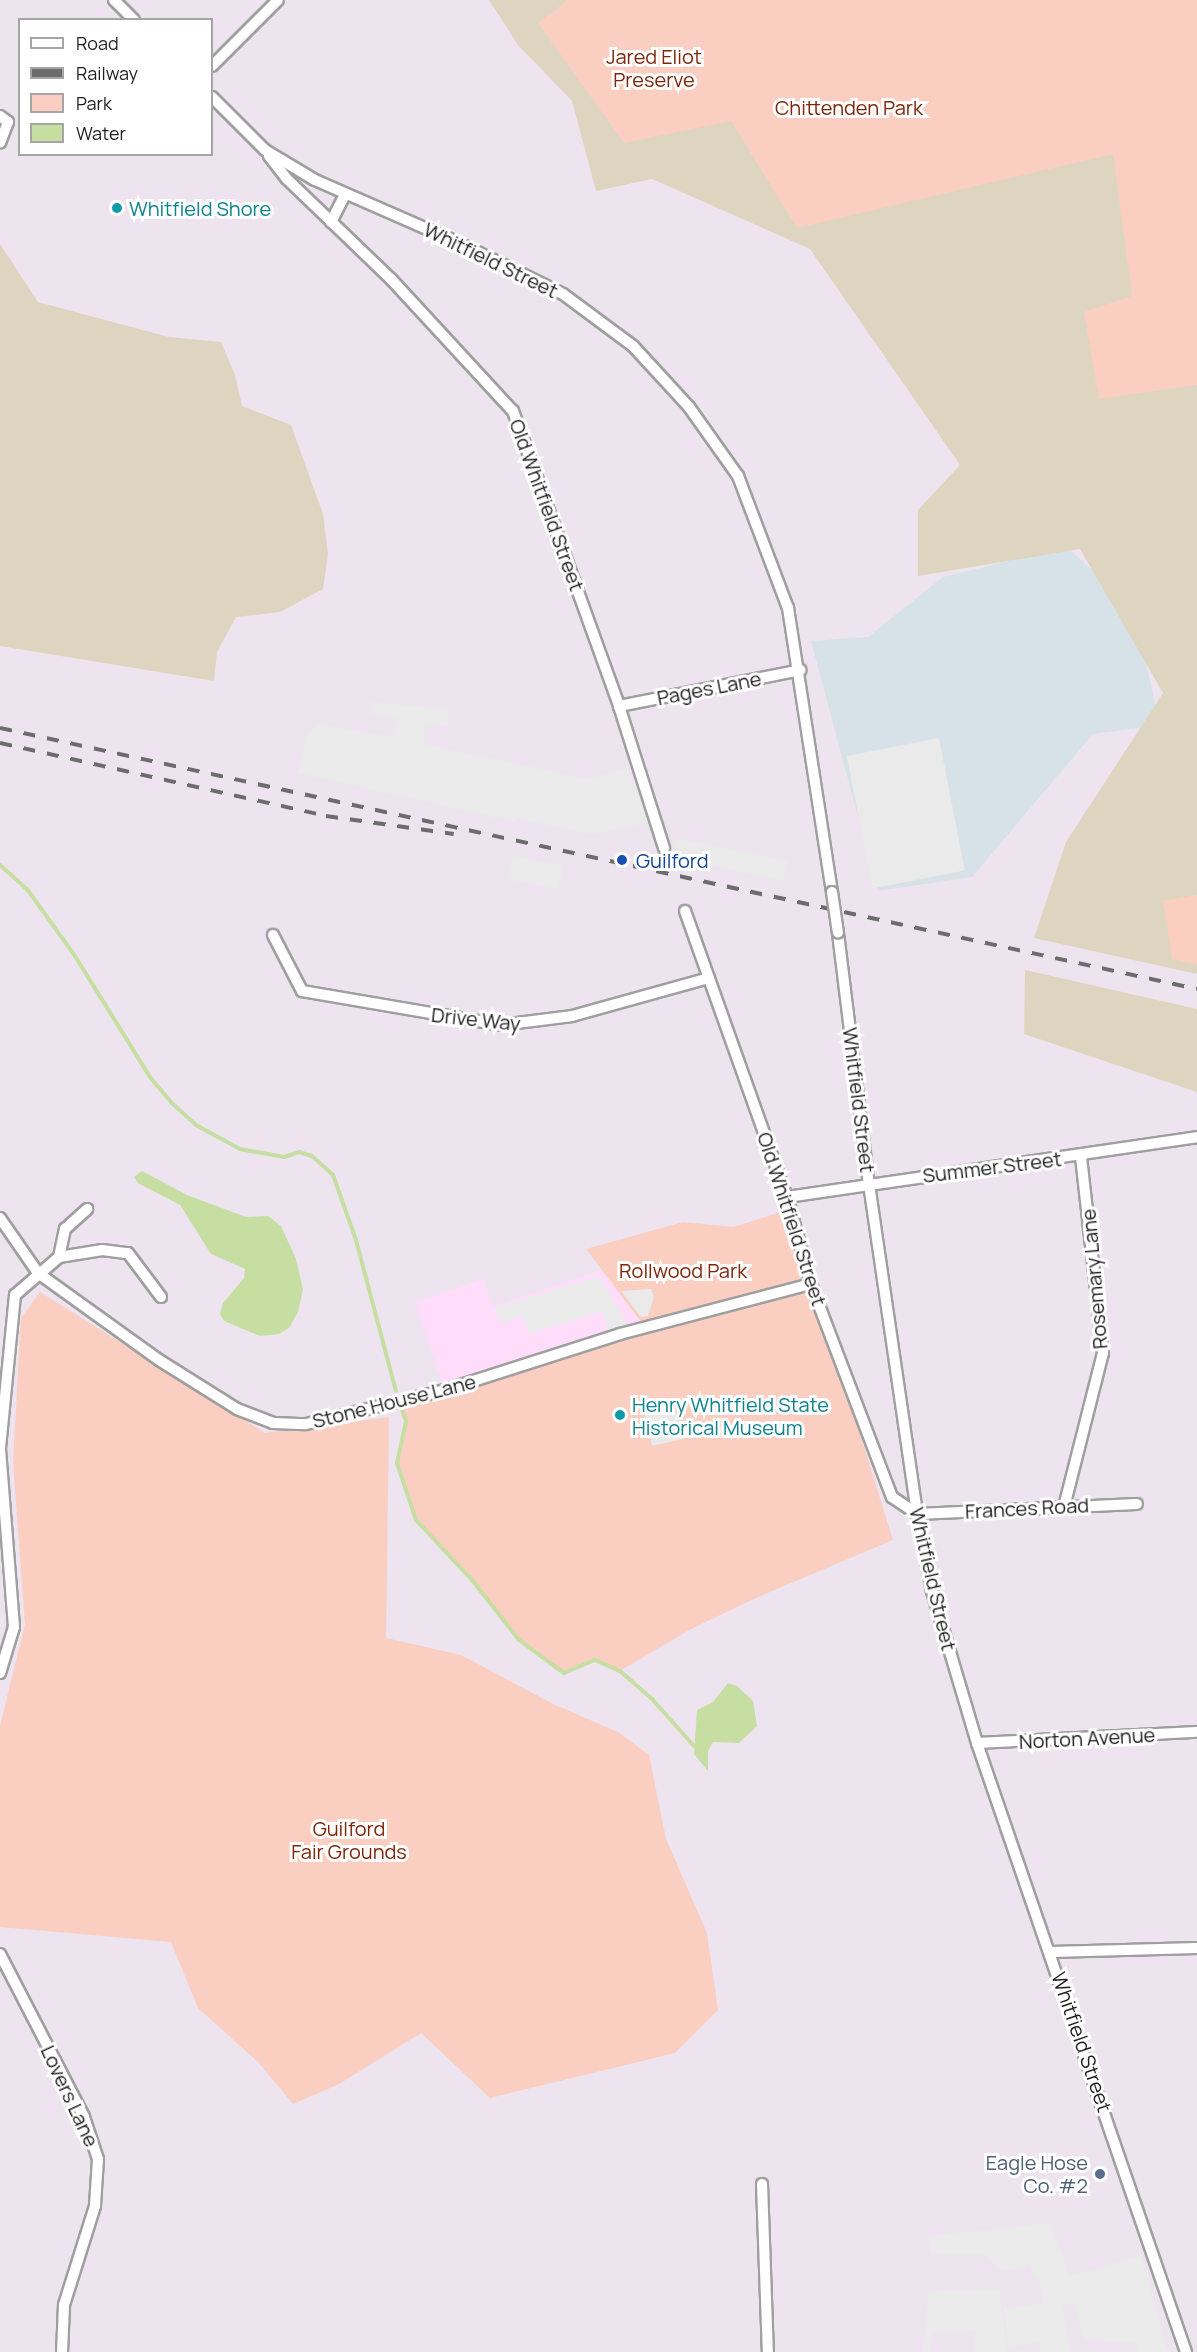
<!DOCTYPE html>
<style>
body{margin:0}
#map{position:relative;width:1197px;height:2352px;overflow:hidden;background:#ede4ef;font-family:Manrope,sans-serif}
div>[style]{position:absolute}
.industrial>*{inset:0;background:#d6e2e8}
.education>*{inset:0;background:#ffddfa}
.wetland>*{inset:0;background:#ded5c0}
.park>*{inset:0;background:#facec0}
.parking>*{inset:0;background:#eaeaea;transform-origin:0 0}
.water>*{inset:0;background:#c7dea3}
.stream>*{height:4px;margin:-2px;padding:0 2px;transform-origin:2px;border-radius:2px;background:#c7dea3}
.roads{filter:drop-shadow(2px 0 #9f9f9f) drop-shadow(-2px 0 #9f9f9f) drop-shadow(0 2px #9f9f9f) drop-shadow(0 -2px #9f9f9f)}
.minor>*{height:10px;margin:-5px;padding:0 5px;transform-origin:5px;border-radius:5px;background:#fff}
.rail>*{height:4px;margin-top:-2px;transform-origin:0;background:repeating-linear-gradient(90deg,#6c6c6c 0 12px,transparent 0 24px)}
.bridges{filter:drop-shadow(2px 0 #9f9f9f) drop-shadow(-2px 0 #9f9f9f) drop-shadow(0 2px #9f9f9f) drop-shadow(0 -2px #9f9f9f)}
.minor-bridge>*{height:10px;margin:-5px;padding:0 5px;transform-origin:5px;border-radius:5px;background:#fff}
.dots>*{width:16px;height:16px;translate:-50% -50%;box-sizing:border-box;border:3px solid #fff;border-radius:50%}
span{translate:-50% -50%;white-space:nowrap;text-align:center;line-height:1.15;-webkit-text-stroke:6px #fff;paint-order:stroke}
.park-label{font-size:20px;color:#7f260a}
.culture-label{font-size:20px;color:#0d838f}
.left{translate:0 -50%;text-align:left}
.street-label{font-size:20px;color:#1e1e1e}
.transit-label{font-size:20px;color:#164399}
.service-label{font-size:20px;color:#4e5e75}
.right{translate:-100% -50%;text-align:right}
.legend{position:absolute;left:18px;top:18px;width:195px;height:138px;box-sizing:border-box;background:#fff;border:2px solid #a5a5a5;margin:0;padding:8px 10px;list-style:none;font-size:18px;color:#1e1e1e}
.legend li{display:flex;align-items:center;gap:12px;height:30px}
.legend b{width:30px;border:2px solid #a5a5a5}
</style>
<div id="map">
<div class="industrial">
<i style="clip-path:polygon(1067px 547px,1093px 571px,1138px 628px,1160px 725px,1093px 734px,972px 877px,878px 891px,811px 641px,868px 637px,943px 577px)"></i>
</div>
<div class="education">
<i style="clip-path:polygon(601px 1270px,646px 1327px,445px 1390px,415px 1303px,483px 1279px,493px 1307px)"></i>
</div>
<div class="wetland">
<i style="clip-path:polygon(489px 0,1197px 0,1197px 974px,1034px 938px,1066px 842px,1163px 693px,1080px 549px,918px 576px,918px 510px,960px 465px,810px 249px,652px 179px,596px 191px,572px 101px,518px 45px)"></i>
<i style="clip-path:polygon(0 244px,38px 302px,169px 337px,221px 342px,235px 375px,242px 406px,291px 425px,323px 514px,328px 554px,323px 589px,280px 612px,236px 617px,217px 652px,214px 681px,0 646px)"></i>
<i style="clip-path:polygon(1025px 970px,1197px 1009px,1197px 1092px,1024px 1034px)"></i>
</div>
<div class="park">
<i style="clip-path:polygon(568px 0,1197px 0,1197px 385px,1099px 399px,1084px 312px,1132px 296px,1113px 154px,797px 228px,731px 121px,624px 143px,538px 23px)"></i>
<i style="clip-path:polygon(1197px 895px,1197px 965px,1172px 959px,1163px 901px)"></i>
<i style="clip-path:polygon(790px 1209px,893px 1540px,758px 1597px,689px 1630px,620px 1671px,597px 1661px,564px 1673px,554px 1669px,519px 1640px,472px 1580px,416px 1520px,397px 1463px,406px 1421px,399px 1402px,645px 1327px,586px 1249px,683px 1222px,734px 1227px)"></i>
<i style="clip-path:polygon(40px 1292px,265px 1433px,389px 1417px,386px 1638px,461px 1655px,553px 1704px,618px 1732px,649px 1755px,666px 1839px,707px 1933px,718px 2010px,675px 2053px,490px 2098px,421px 2033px,339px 2084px,293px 2104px,258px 2062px,198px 2008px,171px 1942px,0 1927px,0 1726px,25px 1624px,13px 1463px,21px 1318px)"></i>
</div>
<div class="parking">
<i style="clip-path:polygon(372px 702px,449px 709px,448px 726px,424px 724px,424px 744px,588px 779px,627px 767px,648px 822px,603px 833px,583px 833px,517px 818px,515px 822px,298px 773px,307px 734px,318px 724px,394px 737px,396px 719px,372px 713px)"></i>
<i style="left:939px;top:738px;width:135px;height:94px;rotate:79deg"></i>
<i style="left:677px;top:838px;width:113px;height:20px;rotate:12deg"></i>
<i style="left:513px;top:856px;width:51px;height:24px;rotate:11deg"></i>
<i style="clip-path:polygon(596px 1277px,604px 1284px,628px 1325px,608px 1332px,603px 1311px,529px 1334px,522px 1316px,501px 1323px,495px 1308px)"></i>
<i style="clip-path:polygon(651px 1289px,654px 1297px,648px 1316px,641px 1317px,621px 1291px)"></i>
<i style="left:674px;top:1403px;width:37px;height:31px;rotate:77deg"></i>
<i style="clip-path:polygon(1050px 2223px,1070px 2276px,1141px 2255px,1168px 2352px,1137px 2352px,1137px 2343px,1084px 2340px,1075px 2303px,1062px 2306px,1071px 2352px,1041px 2352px,1039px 2341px,1008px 2348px,1004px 2309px,1044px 2303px,1041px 2286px,1029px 2265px,1004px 2271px,983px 2255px,931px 2254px,928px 2236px)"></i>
<i style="clip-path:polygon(999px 2289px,1007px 2352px,974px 2352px,976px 2331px,933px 2332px,931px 2352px,923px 2352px,929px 2291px)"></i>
</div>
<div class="water">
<i style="clip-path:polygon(142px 1171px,187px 1195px,246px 1217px,268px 1216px,281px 1226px,296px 1259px,303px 1289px,298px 1312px,289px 1328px,279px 1334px,260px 1336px,224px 1321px,220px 1314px,223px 1303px,244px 1278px,245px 1269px,211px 1254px,180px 1205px,138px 1183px,134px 1177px)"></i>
<i style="clip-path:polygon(728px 1683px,737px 1686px,753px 1701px,757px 1726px,739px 1743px,713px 1742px,708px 1751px,708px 1771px,694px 1754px,697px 1710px,713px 1702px)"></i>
</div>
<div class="stream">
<i style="left:0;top:865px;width:36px;rotate:42deg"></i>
<i style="left:27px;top:889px;width:82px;rotate:54.4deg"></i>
<i style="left:75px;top:956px;width:142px;rotate:58.2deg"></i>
<i style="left:150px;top:1077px;width:35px;rotate:50deg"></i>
<i style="left:173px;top:1104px;width:31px;rotate:42deg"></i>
<i style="left:196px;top:1125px;width:50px;rotate:28.6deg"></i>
<i style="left:240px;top:1149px;width:45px;rotate:10.3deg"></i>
<i style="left:284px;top:1157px;width:16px;rotate:-18deg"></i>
<i style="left:299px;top:1152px;width:14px;rotate:17deg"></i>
<i style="left:312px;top:1156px;width:28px;rotate:42deg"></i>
<i style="left:333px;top:1175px;width:69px;rotate:70.5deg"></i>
<i style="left:356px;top:1240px;width:156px;rotate:75.2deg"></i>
<i style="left:402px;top:1410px;width:12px;rotate:70deg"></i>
<i style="left:406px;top:1421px;width:43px;rotate:102.1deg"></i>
<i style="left:397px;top:1463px;width:60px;rotate:71.6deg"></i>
<i style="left:416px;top:1520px;width:82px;rotate:47deg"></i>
<i style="left:472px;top:1580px;width:76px;rotate:51.9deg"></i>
<i style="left:519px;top:1640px;width:56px;rotate:36.3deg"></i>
<i style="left:564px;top:1673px;width:34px;rotate:-23deg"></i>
<i style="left:595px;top:1660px;width:27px;rotate:24deg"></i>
<i style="left:620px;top:1671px;width:43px;rotate:41.2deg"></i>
<i style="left:652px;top:1699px;width:63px;rotate:48.2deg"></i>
</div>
<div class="roads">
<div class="minor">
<i style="left:114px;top:0;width:28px;rotate:45deg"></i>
<i style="left:212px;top:66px;width:93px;rotate:-45deg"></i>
<i style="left:212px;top:97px;width:75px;rotate:45deg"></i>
<i style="left:265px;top:150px;width:58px;rotate:31deg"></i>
<i style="left:315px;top:180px;width:155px;rotate:23.6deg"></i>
<i style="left:457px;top:242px;width:118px;rotate:26.1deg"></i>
<i style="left:563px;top:294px;width:87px;rotate:36.6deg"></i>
<i style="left:633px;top:346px;width:83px;rotate:47.4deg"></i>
<i style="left:689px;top:407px;width:85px;rotate:54.6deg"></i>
<i style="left:738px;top:476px;width:141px;rotate:69.3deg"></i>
<i style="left:788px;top:608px;width:287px;rotate:81.2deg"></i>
<i style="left:0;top:116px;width:10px;rotate:37deg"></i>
<i style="left:8px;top:122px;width:22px;rotate:111deg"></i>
<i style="left:269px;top:156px;width:29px;rotate:52deg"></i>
<i style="left:287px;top:179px;width:144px;rotate:43.9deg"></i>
<i style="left:391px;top:279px;width:180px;rotate:47.3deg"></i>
<i style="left:513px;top:411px;width:313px;rotate:70.2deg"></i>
<i style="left:619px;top:706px;width:149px;rotate:72.4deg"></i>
<i style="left:331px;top:222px;width:31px;rotate:-63deg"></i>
<i style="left:619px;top:706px;width:185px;rotate:-11.2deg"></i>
<i style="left:685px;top:911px;width:304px;rotate:70.4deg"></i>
<i style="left:787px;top:1197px;width:90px;rotate:74.6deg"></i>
<i style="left:811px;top:1284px;width:228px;rotate:69.2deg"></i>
<i style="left:892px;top:1497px;width:30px;rotate:34deg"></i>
<i style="left:917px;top:1514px;width:220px;rotate:-2.6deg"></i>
<i style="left:838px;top:933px;width:253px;rotate:83deg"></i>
<i style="left:869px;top:1184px;width:333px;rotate:81.7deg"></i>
<i style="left:917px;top:1514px;width:78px;rotate:79deg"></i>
<i style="left:932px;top:1591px;width:159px;rotate:73.5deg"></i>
<i style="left:977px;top:1743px;width:644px;rotate:71.06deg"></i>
<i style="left:273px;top:935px;width:63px;rotate:62.6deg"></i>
<i style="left:302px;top:991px;width:202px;rotate:9.7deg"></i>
<i style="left:501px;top:1025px;width:72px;rotate:-7.2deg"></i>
<i style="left:572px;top:1016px;width:142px;rotate:-15.5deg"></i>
<i style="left:787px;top:1197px;width:414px;rotate:-8.3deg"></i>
<i style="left:0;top:1218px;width:67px;rotate:55.4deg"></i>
<i style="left:38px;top:1273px;width:149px;rotate:35.7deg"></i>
<i style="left:159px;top:1360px;width:92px;rotate:32.1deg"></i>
<i style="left:237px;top:1409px;width:39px;rotate:21deg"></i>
<i style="left:273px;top:1423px;width:33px;rotate:2deg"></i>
<i style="left:306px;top:1424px;width:143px;rotate:-13.7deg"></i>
<i style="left:445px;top:1390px;width:184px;rotate:-17.7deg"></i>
<i style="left:620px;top:1334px;width:197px;rotate:-14.7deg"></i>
<i style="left:59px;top:1257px;width:44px;rotate:-9.2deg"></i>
<i style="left:102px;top:1250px;width:26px;rotate:7deg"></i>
<i style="left:128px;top:1253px;width:55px;rotate:53.1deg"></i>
<i style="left:1064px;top:1507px;width:159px;rotate:-75.8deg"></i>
<i style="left:1103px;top:1353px;width:198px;rotate:-96.4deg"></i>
<i style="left:0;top:1673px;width:48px;rotate:-73.1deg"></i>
<i style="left:14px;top:1627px;width:180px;rotate:-94.5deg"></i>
<i style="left:0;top:1448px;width:154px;rotate:-84.4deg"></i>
<i style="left:15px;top:1295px;width:58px;rotate:-40.8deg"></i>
<i style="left:59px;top:1257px;width:29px;rotate:-78deg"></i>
<i style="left:65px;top:1229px;width:30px;rotate:-42deg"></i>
<i style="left:977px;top:1743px;width:220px;rotate:-2.9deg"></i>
<i style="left:1051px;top:1952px;width:146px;rotate:-1.6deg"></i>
<i style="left:0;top:1954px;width:183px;rotate:62.7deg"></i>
<i style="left:84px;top:2117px;width:44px;rotate:71.6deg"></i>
<i style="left:98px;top:2159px;width:47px;rotate:93.7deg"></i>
<i style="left:95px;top:2206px;width:104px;rotate:107.4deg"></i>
<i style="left:64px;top:2305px;width:47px;rotate:92.4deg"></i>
<i style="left:762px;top:2184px;width:168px;rotate:88deg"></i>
</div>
</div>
<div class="rail">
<i style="left:0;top:728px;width:1225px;rotate:12.3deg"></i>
<i style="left:0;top:743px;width:334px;rotate:12.6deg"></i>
<i style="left:326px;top:816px;width:129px;rotate:8deg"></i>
</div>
<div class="bridges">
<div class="minor-bridge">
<i style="left:832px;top:892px;width:41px;rotate:81.7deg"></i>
</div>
</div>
<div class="dots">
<i style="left:117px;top:208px;background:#0f9aa8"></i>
<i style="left:622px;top:860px;background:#1a4fb4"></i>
<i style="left:620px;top:1415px;background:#0f9aa8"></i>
<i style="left:1100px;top:2174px;background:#5c6f8a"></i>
</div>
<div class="park-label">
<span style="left:654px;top:68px">Jared Eliot<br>Preserve</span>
<span style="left:849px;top:107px">Chittenden Park</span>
<span style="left:683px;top:1270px">Rollwood Park</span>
<span style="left:349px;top:1840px">Guilford<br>Fair Grounds</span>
</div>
<div class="culture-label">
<span class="left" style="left:129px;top:208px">Whitfield Shore</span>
<span class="left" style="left:632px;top:1416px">Henry Whitfield State<br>Historical Museum</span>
</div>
<div class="street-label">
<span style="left:491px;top:260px;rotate:26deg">Whitfield Street</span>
<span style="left:547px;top:505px;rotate:70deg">Old Whitfield Street</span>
<span style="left:709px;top:688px;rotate:-11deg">Pages Lane</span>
<span style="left:476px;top:1019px;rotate:6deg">Drive Way</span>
<span style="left:859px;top:1100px;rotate:83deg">Whitfield Street</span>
<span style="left:992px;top:1167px;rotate:-7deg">Summer Street</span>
<span style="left:792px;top:1219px;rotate:72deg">Old Whitfield Street</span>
<span style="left:1094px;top:1279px;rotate:-95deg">Rosemary Lane</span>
<span style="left:394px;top:1401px;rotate:-14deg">Stone House Lane</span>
<span style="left:1027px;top:1508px;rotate:-3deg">Frances Road</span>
<span style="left:933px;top:1579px;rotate:77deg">Whitfield Street</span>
<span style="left:1087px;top:1738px;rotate:-3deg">Norton Avenue</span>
<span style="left:1082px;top:2042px;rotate:71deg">Whitfield Street</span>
<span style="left:70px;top:2096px;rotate:65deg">Lovers Lane</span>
</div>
<div class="transit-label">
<span class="left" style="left:636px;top:860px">Guilford</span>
</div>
<div class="service-label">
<span class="right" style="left:1088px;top:2174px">Eagle Hose<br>Co. #2</span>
</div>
<ul class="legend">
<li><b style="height:8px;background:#fff"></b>Road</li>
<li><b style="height:8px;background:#6c6c6c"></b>Railway</li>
<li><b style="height:16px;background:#facec0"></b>Park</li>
<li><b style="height:16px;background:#c7dea3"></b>Water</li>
</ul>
</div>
